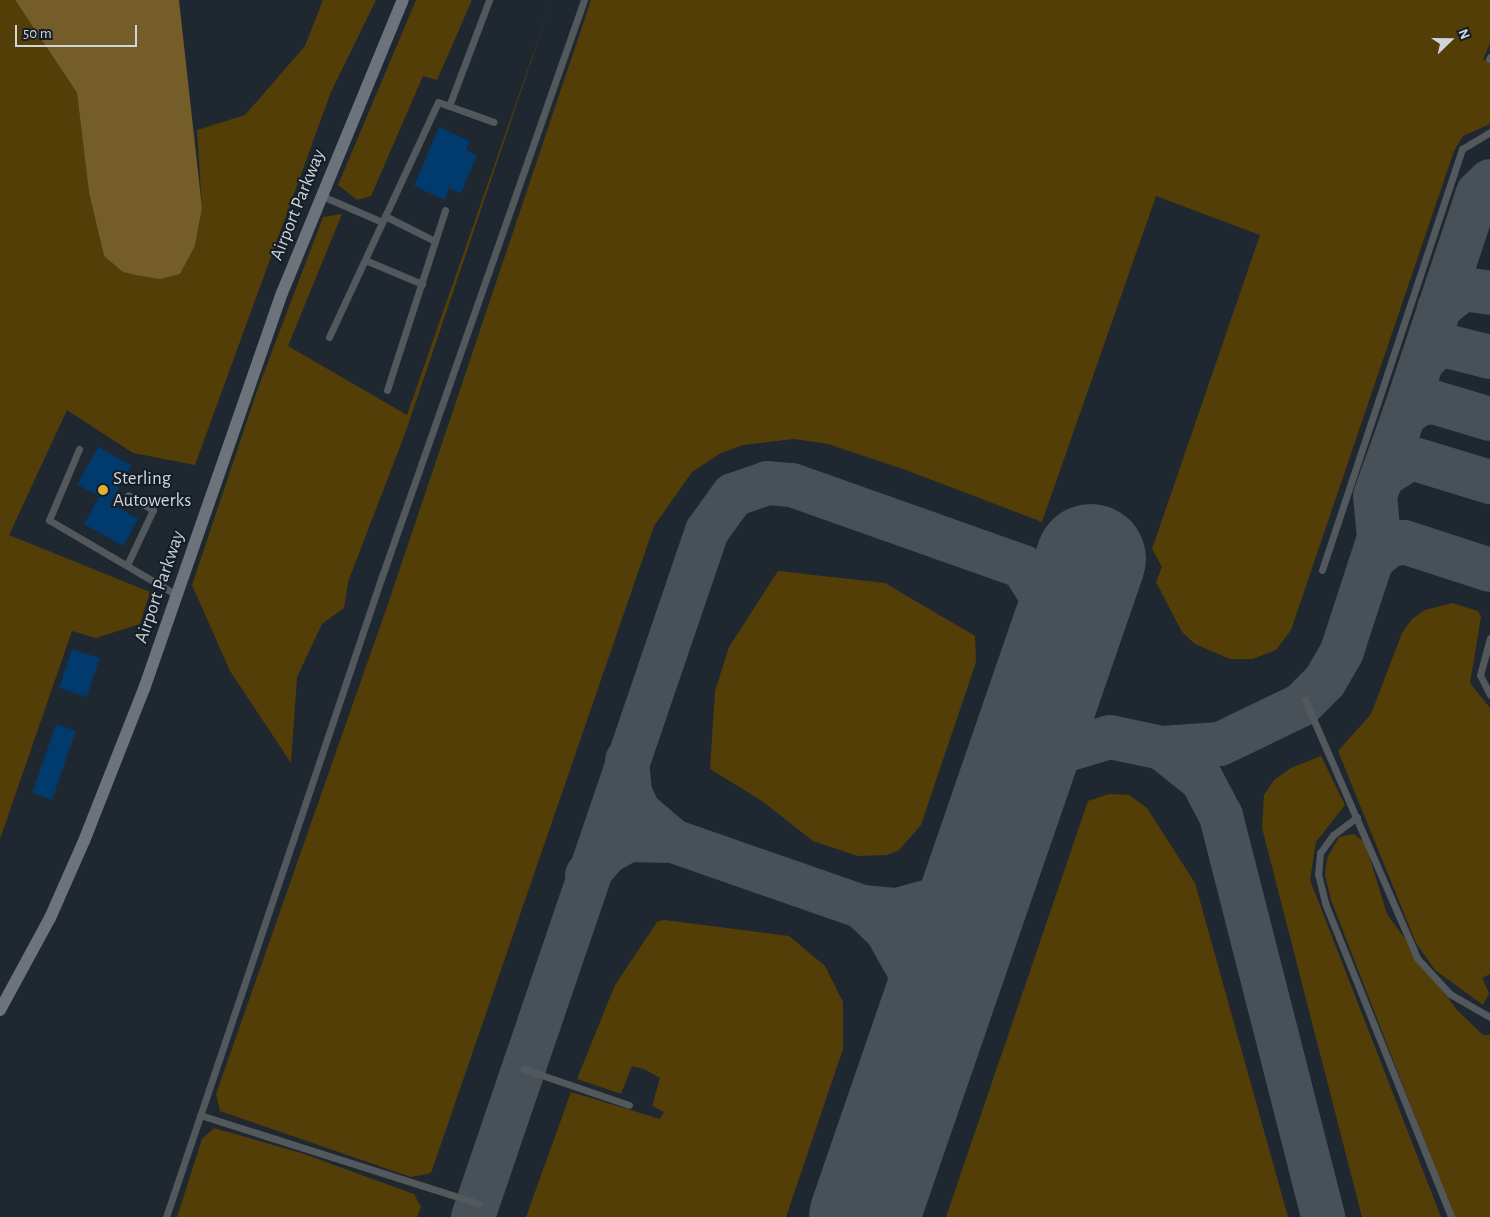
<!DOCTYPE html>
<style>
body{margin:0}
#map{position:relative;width:1490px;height:1217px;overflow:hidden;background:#1f2731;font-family:"Alegreya Sans",sans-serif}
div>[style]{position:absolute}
.green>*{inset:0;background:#543e07}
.water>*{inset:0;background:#745d28}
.taxiway>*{height:44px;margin:-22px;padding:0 22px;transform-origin:22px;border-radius:22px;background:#485058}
.runway>*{height:110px;margin:-55px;padding:0 55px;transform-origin:55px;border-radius:55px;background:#485058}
.building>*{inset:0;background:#013a6c;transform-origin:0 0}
.lane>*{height:7px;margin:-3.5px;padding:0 3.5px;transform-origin:3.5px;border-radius:3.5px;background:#53585c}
.secondary>*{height:12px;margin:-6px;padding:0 6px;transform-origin:6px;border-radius:6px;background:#6c737b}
.dots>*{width:14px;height:14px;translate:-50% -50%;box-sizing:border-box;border:2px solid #151e27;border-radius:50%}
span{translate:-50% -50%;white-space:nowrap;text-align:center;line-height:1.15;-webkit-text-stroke:4px #151e27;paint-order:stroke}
.street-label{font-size:19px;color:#cfd5db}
.poi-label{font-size:19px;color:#cfd5db}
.left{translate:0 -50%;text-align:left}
.north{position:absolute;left:1425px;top:15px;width:50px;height:50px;-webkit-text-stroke:4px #151e27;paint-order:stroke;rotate:68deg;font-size:14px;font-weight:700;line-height:20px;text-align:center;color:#cfd5db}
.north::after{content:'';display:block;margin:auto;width:18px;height:22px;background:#cfd5db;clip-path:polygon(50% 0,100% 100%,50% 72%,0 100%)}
.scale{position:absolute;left:15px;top:25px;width:122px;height:22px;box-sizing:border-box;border:2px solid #cfd5db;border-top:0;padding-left:6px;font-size:15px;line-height:18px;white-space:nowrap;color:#cfd5db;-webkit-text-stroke:4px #151e27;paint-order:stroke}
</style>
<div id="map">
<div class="green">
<i style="clip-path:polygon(0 0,15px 0,77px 93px,89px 193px,104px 256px,180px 274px,195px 246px,202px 208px,197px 130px,245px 115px,305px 46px,323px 0,376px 0,331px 92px,195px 465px,133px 453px,67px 410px,9px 535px,150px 592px,140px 624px,96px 638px,72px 631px,0 839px)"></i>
<i style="clip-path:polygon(416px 0,472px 0,437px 80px,423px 76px,371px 196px,357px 200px,338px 185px)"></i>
<i style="clip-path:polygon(552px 0,406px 431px,348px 582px,344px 608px,322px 624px,297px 677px,291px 763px,230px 671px,192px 585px,257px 391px,323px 217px,342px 214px,288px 346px,407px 415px)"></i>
<i style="clip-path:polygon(591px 0,1490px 0,1490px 43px,1483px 60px,1490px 62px,1490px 124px,1463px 136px,1454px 151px,1291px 630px,1276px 650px,1253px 659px,1230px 659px,1195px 644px,1182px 632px,1156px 582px,1162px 567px,1152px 549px,1260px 235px,1156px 196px,1042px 522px,906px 470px,828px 444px,794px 439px,743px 445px,721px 453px,692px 472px,654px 526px,431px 1173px,411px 1177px,220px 1111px,216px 1094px,390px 598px)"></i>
<i style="clip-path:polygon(778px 571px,885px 583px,975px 636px,976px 662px,921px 825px,899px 850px,887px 855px,858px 856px,813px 841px,762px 801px,710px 769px,715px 691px,729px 647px)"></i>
<i style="clip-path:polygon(1452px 603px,1478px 611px,1481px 617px,1470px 683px,1490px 708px,1490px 974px,1482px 978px,1489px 993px,1483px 1005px,1435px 970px,1416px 943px,1338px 751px,1371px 714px,1402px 633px,1412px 619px,1425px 610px)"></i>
<i style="clip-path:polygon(1321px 756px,1345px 805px,1316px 842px,1310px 880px,1441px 1217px,1362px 1217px,1262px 828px,1264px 795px,1274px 780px,1291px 768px)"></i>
<i style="clip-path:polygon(1109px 794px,1129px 795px,1147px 808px,1195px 883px,1288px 1217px,946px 1217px,1088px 801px)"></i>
<i style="clip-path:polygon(1354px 834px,1365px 843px,1387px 914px,1457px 1010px,1483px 1035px,1490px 1035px,1490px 1217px,1454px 1217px,1331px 900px,1325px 875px,1327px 858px,1339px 837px)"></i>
<i style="clip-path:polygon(664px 920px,789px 936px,825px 966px,843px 1002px,843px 1049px,786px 1217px,526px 1217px,571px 1092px,660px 1119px,664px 1112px,652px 1106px,660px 1078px,644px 1069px,632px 1066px,621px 1094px,577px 1079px,615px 985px,657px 922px)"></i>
<i style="clip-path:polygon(214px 1128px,301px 1153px,414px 1194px,421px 1207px,417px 1217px,177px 1217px,202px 1139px)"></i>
</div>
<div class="water">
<i style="clip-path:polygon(15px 0,179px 0,202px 208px,195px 246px,180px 274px,160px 279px,136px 275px,123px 272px,104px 256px,89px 193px,77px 93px)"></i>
</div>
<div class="taxiway">
<i style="left:1439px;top:308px;width:31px;rotate:-38deg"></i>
<i style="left:1463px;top:289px;width:27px;rotate:8deg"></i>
<i style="left:1422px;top:362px;width:16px;rotate:-47deg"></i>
<i style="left:1433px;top:350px;width:14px;rotate:-17deg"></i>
<i style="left:1446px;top:346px;width:45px;rotate:14deg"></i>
<i style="left:1404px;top:415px;width:234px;rotate:-71.6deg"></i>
<i style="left:1478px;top:193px;width:17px;rotate:-45deg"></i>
<i style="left:1382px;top:476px;width:34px;rotate:-32deg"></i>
<i style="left:1411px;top:458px;width:83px;rotate:16.9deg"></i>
<i style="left:1372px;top:560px;width:21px;rotate:-41deg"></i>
<i style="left:1388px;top:546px;width:16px;rotate:-14deg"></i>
<i style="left:1404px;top:542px;width:90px;rotate:18deg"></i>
<i style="left:1162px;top:748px;width:58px;rotate:-3.9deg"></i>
<i style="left:1220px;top:744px;width:90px;rotate:-25.7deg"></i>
<i style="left:1301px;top:705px;width:34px;rotate:-45deg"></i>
<i style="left:1325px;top:681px;width:34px;rotate:-60deg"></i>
<i style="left:1342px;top:651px;width:119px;rotate:-71.9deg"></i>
<i style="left:1379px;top:538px;width:42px;rotate:-95.4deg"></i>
<i style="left:1375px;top:496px;width:86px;rotate:-70.3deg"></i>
<i style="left:1404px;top:415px;width:19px;rotate:-35deg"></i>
<i style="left:1420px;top:404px;width:13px;rotate:-9deg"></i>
<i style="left:1433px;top:402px;width:59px;rotate:16.6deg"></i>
<i style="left:1012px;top:785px;width:51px;rotate:-37.1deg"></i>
<i style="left:1053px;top:754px;width:59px;rotate:-16.6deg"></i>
<i style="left:1110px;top:737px;width:53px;rotate:11.9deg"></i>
<i style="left:1162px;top:748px;width:51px;rotate:38.7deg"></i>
<i style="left:1202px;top:780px;width:41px;rotate:62.2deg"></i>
<i style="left:1221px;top:816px;width:414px;rotate:75.7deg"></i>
<i style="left:673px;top:841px;width:200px;rotate:19.2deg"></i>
<i style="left:587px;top:875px;width:30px;rotate:-49deg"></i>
<i style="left:607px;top:852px;width:25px;rotate:-29deg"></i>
<i style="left:629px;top:840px;width:44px;rotate:1.3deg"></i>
<i style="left:673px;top:841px;width:45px;rotate:-139.5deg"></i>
<i style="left:639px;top:812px;width:21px;rotate:-115deg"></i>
<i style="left:630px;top:793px;width:33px;rotate:-95deg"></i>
<i style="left:918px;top:1060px;width:40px;rotate:-85.7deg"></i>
<i style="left:921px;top:1020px;width:47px;rotate:-102.3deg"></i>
<i style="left:911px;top:974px;width:49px;rotate:-119.2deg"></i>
<i style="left:887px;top:931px;width:35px;rotate:-136deg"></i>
<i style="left:862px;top:907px;width:35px;rotate:5deg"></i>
<i style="left:897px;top:910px;width:41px;rotate:-15.4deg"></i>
<i style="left:937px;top:899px;width:34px;rotate:-36deg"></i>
<i style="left:965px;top:879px;width:46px;rotate:-53.9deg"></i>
<i style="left:473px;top:1217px;width:725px;rotate:-71.17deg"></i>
<i style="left:707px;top:531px;width:44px;rotate:-54.2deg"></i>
<i style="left:733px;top:495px;width:36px;rotate:-19deg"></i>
<i style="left:767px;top:483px;width:25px;rotate:5deg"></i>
<i style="left:792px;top:485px;width:245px;rotate:19.5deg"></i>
<i style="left:1023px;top:567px;width:38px;rotate:58deg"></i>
<i style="left:1043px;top:599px;width:58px;rotate:75deg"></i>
</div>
<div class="runway">
<i style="left:864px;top:1217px;width:696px;rotate:-70.97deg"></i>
</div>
<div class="building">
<i style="clip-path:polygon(439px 127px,470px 141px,466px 150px,477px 155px,461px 193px,449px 188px,445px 200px,414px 186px)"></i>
<i style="left:98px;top:447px;width:38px;height:43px;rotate:29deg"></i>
<i style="left:99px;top:497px;width:45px;height:31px;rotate:29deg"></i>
<i style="left:72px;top:649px;width:29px;height:41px;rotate:18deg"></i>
<i style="left:56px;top:724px;width:21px;height:73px;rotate:19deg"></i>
</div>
<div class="lane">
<i style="left:1489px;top:59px;width:2px;rotate:-63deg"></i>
<i style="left:449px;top:106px;width:113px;rotate:-69.3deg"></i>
<i style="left:322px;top:196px;width:65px;rotate:23.4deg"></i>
<i style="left:385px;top:216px;width:56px;rotate:26.6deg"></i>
<i style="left:365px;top:260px;width:62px;rotate:22.8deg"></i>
<i style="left:329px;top:337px;width:259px;rotate:-65.1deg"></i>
<i style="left:438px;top:102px;width:59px;rotate:19.7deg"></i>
<i style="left:387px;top:390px;width:189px;rotate:-72.1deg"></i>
<i style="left:79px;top:449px;width:77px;rotate:112.9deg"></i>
<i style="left:49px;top:520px;width:148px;rotate:30.4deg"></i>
<i style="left:127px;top:565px;width:61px;rotate:-64.7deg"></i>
<i style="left:153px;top:510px;width:29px;rotate:-149deg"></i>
<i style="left:1322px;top:570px;width:444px;rotate:-71.6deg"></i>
<i style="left:1462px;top:149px;width:33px;rotate:-31deg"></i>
<i style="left:1490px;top:638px;width:38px;rotate:105deg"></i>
<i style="left:1480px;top:675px;width:22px;rotate:63deg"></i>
<i style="left:1305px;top:700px;width:281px;rotate:66.5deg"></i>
<i style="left:1417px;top:958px;width:49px;rotate:47.5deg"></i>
<i style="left:1450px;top:994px;width:46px;rotate:29.9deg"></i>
<i style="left:1357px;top:817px;width:30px;rotate:143deg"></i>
<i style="left:1333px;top:835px;width:22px;rotate:126deg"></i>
<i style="left:1320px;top:853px;width:21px;rotate:95deg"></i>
<i style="left:1318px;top:874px;width:30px;rotate:76deg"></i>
<i style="left:1325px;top:903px;width:338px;rotate:68.1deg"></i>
<i style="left:524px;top:1069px;width:111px;rotate:18.9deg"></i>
<i style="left:200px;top:1115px;width:292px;rotate:17.6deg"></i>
<i style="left:166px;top:1217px;width:673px;rotate:-71.38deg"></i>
<i style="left:381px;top:579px;width:614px;rotate:-70.68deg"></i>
</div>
<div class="secondary">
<i style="left:0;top:1010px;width:105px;rotate:-61.5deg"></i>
<i style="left:50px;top:918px;width:84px;rotate:-66.2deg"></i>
<i style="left:84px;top:841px;width:163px;rotate:-68.5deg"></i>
<i style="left:144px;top:689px;width:419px;rotate:-70.8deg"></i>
<i style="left:282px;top:293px;width:317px;rotate:-67.6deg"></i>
</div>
<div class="dots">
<i style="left:103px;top:490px;background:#e1af34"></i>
</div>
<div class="street-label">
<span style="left:298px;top:205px;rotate:-68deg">Airport Parkway</span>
<span style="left:160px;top:587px;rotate:-71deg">Airport Parkway</span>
</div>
<div class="poi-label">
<span class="left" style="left:113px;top:490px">Sterling<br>Autowerks</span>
</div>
<div class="north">N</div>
<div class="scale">50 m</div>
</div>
